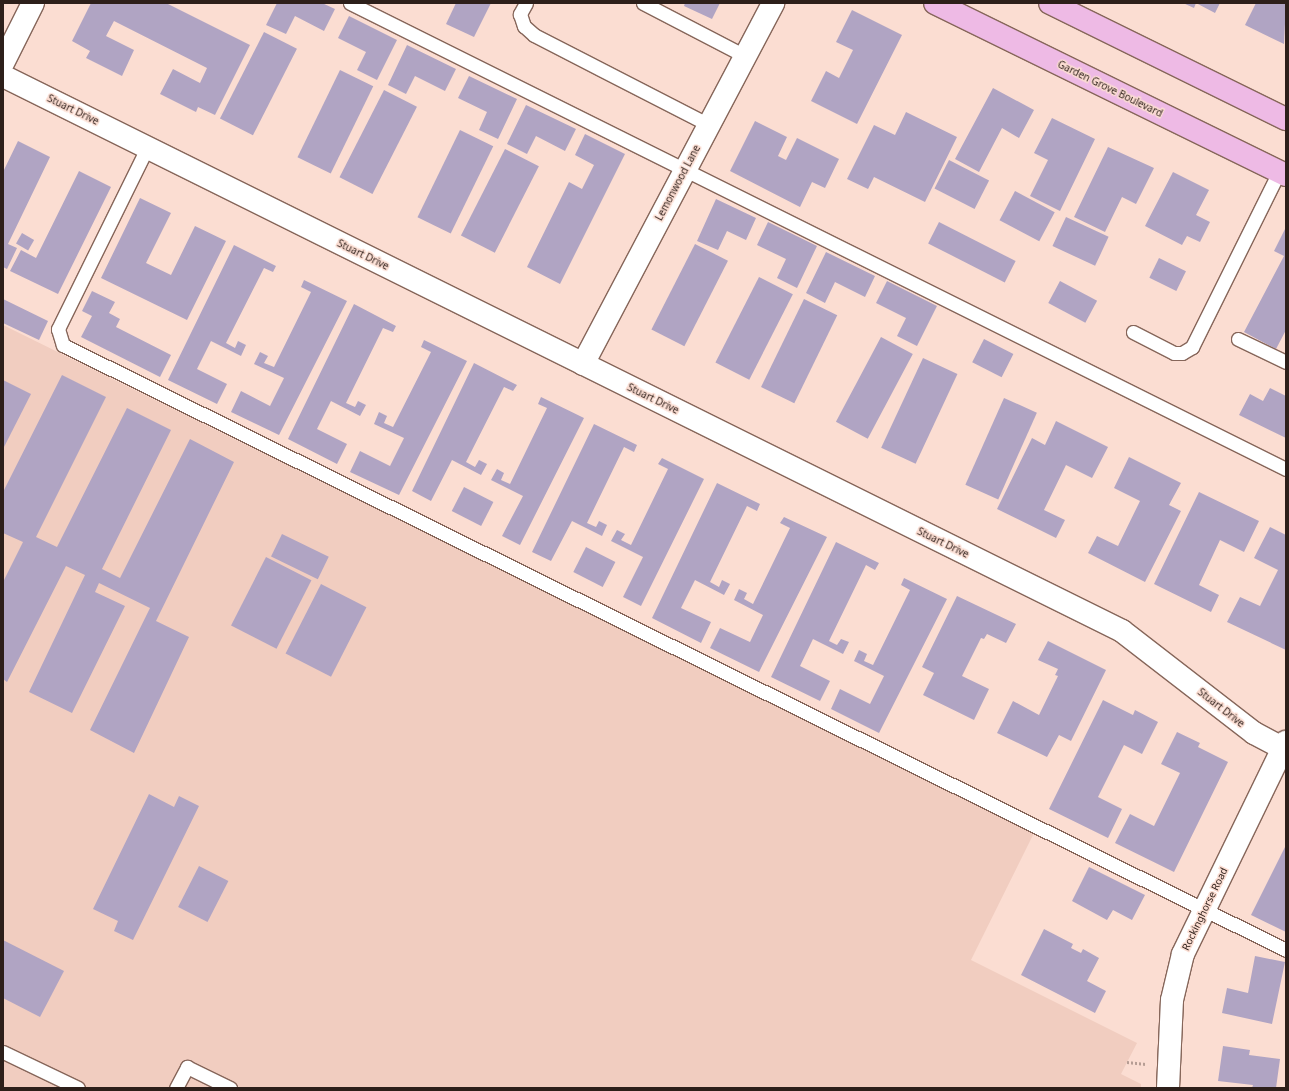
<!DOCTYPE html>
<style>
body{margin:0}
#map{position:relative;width:1289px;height:1091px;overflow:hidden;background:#fbddd2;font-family:"Noto Sans",sans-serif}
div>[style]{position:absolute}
.built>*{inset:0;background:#f1cdc0}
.building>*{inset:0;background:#b0a4c3;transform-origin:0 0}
.path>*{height:2.5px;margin-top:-1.25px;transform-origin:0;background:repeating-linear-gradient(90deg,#b69d94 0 2px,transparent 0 4px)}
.roads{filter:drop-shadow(1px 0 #86665a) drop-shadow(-1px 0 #86665a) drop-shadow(0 1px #86665a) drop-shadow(0 -1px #86665a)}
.service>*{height:13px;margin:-6.5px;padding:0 6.5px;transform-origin:6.5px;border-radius:6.5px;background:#fff}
.minor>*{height:22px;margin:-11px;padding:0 11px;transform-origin:11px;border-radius:11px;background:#fff}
.tertiary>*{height:22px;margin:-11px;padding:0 11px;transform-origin:11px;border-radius:11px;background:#fff}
.primary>*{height:22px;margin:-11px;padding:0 11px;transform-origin:11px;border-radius:11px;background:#eebae5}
span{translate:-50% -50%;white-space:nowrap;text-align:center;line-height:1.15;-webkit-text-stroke:3px #fbddd2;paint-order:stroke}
.street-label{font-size:10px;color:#2d1f1a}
.frame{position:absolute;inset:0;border:4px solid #2d1f1a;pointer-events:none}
</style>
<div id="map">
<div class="built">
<i style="clip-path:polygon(3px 325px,1034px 833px,971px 960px,1137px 1043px,1121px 1074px,1141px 1084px,1141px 1088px,3px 1088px)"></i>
</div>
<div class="building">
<i style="clip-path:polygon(91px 3px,166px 3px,250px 45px,215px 115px,198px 107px,196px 112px,160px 94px,173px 69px,200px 83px,207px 68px,114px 21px,106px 36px,134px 50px,122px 76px,86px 58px,90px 51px,72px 41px)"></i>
<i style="clip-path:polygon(277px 3px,322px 3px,335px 9px,324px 31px,295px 16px,286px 34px,266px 25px)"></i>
<i style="clip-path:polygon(456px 3px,491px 3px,474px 37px,446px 24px)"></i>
<i style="clip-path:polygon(685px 3px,720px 3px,712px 19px,684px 6px)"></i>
<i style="clip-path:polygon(1183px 3px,1220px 3px,1215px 13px,1196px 3px,1194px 8px)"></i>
<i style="clip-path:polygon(1256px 3px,1286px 3px,1284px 44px,1245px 25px)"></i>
<i style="clip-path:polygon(852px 10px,902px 35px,857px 124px,811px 101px,826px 71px,839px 78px,853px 50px,836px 42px)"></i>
<i style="clip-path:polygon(349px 16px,397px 40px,377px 80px,357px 70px,366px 52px,338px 38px)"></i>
<i style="left:264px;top:32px;width:37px;height:97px;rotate:27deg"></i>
<i style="clip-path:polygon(407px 45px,456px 69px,445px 91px,415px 76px,406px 94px,388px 85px)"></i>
<i style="left:340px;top:70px;width:37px;height:97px;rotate:26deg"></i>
<i style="clip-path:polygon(469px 76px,517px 99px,498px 139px,479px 130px,487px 112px,458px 98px)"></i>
<i style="clip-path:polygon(993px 88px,1034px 110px,1019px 138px,1002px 128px,979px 172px,955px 159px)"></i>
<i style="left:384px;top:90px;width:37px;height:98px;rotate:27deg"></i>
<i style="clip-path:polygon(526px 105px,576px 129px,565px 151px,536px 136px,527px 154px,507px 144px)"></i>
<i style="clip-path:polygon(906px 112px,957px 137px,925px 202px,874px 177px,868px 189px,847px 179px,874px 125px,895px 135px)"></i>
<i style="clip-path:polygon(1052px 118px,1095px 139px,1060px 211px,1030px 196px,1048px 160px,1034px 153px)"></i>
<i style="clip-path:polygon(755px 121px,787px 137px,778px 156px,786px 160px,797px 138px,839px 159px,825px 188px,812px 182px,800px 207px,730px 171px)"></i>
<i style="left:460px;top:130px;width:37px;height:97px;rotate:26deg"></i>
<i style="clip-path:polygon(585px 134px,625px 154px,560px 284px,527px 267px,569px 182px,582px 189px,594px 165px,575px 155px)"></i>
<i style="clip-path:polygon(18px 141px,50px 157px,8px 244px,17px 248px,7px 269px,3px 267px,3px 172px)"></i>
<i style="clip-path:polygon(1108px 147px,1154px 168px,1136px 204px,1122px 197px,1105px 232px,1074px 217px)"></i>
<i style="left:505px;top:149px;width:38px;height:97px;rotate:27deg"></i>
<i style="left:949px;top:160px;width:45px;height:32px;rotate:27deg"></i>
<i style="clip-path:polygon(79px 171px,111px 187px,58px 294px,10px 271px,21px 250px,36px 258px)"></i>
<i style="clip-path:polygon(1173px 172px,1209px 190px,1196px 215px,1210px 222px,1200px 242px,1187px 236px,1182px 245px,1145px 226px)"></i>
<i style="left:1015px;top:191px;width:45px;height:33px;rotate:28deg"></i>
<i style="clip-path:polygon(140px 198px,171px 213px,146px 263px,171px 275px,195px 226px,226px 241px,187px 320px,101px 278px)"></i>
<i style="clip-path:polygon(716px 199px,756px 218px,746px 240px,727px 231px,718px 250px,697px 241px)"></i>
<i style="left:1066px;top:217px;width:47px;height:32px;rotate:25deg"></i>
<i style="clip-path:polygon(768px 222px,817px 246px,797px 288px,777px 278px,786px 259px,757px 245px)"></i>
<i style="left:939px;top:222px;width:86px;height:24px;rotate:27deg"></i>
<i style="clip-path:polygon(1286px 227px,1286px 330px,1276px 349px,1244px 332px,1284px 256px,1274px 251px)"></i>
<i style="left:22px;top:233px;width:14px;height:12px;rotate:30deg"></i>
<i style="left:695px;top:244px;width:37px;height:96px;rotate:27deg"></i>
<i style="clip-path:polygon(234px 245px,276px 266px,273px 272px,264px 268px,226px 343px,235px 348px,238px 341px,246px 345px,241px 356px,211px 341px,197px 369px,227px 384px,217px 404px,168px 380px)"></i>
<i style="clip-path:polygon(826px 252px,875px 276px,865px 297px,835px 282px,825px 303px,806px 293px)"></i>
<i style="left:1159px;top:258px;width:30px;height:22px;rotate:26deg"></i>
<i style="left:759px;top:277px;width:38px;height:96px;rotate:27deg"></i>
<i style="clip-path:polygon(304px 280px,347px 301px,279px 435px,231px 412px,241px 391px,270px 406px,284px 378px,254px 364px,260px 352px,268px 356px,264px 363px,274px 367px,311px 292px,301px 287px)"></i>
<i style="clip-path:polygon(887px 281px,937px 306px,917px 346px,897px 336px,906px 318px,876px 303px)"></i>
<i style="left:1060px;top:281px;width:42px;height:25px;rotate:28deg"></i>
<i style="clip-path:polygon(92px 291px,115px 302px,109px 313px,120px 319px,116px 327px,171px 355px,160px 377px,81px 337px,92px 316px,82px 311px)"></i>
<i style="clip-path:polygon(3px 299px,48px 321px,39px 340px,3px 323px)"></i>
<i style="left:804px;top:299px;width:37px;height:98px;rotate:26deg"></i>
<i style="clip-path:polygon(354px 304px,396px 326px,393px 332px,383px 328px,346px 403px,355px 407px,358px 401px,366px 405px,360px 416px,331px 401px,317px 429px,347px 444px,337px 464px,288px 439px)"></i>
<i style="left:881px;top:337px;width:36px;height:96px;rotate:28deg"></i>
<i style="left:984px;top:339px;width:33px;height:26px;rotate:27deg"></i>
<i style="clip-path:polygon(424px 340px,467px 361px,399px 495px,350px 472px,360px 451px,390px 466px,404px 438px,374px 424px,379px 412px,387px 416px,384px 423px,393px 427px,431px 352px,421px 347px)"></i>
<i style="left:923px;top:358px;width:38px;height:99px;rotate:25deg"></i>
<i style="clip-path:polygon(474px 363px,517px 385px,513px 391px,504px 387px,466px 462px,475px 467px,479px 460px,487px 464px,481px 475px,452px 460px,431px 501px,412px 491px)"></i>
<i style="clip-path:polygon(62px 375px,106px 397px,36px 537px,57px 547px,127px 408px,171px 430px,102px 569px,120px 578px,190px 439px,234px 462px,156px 621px,189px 637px,134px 753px,90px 730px,150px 608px,99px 583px,95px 592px,125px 606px,72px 713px,29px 692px,85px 575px,66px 566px,7px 682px,3px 679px,3px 582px,23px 542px,3px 533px,3px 492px)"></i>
<i style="clip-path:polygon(3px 380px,31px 394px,3px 449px)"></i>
<i style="clip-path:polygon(1270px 388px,1286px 396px,1286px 438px,1239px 415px,1250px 394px,1263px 401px)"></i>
<i style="clip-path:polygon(541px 397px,584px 418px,520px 545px,502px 536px,523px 496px,491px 480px,497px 469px,504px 473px,501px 480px,510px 484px,547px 408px,538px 404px)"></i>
<i style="left:1004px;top:398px;width:36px;height:95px;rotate:24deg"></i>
<i style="clip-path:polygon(1056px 421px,1108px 447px,1092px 478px,1066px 465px,1044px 510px,1065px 520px,1056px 538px,997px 509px,1032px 438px,1045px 445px)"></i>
<i style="clip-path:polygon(594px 424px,637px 445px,634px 452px,624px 447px,587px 523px,596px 527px,599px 521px,607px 525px,602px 536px,572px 521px,551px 561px,532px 552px)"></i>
<i style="clip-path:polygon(1129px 457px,1181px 483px,1169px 505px,1181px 511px,1145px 582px,1088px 553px,1097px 536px,1118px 546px,1140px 501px,1114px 488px)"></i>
<i style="clip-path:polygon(662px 458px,704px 479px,641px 606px,623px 597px,643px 557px,611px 541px,617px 530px,625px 534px,621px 540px,631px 545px,668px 469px,658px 464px)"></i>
<i style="clip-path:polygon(717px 483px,760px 504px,757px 511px,747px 506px,710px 582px,719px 587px,722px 580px,730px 584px,724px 595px,695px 580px,681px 608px,711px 622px,701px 643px,652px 618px)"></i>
<i style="left:464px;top:487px;width:33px;height:27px;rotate:27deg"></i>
<i style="clip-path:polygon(1199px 492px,1259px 521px,1244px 552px,1220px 540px,1199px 585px,1219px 595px,1211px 612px,1154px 584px)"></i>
<i style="clip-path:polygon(784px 517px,827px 537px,759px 672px,710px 648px,720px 628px,750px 642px,763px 615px,734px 600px,739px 589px,747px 593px,744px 599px,753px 604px,790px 528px,780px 523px)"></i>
<i style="clip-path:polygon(1270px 527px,1286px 535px,1286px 650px,1227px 622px,1240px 597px,1260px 606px,1278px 570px,1254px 558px)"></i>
<i style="left:282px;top:534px;width:52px;height:25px;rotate:26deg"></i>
<i style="clip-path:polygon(836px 542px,879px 563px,875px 570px,866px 565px,829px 641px,837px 645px,841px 639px,849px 642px,843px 654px,813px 639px,800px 666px,830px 681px,820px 701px,771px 677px)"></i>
<i style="left:586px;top:547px;width:33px;height:28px;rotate:27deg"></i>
<i style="left:266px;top:557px;width:51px;height:77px;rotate:27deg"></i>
<i style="clip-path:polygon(904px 578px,947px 599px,879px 733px,831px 709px,840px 689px,870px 704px,884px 676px,854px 661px,859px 650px,867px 654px,864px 661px,873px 665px,910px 590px,901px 585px)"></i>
<i style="left:321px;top:584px;width:51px;height:78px;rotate:27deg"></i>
<i style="clip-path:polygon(957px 596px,1016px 624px,1006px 643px,987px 634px,984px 639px,981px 638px,962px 676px,989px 689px,974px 720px,923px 695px,934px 673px,922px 667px)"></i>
<i style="clip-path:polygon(1048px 641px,1106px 670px,1071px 741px,1059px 735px,1047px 757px,997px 733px,1013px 701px,1039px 715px,1058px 676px,1055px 675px,1058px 669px,1038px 660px)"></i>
<i style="clip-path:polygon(1103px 700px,1133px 715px,1135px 710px,1158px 722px,1142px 754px,1124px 745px,1098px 797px,1122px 809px,1108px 838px,1049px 809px)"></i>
<i style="clip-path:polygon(1177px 732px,1200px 743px,1198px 747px,1228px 762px,1174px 872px,1115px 843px,1130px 814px,1154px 826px,1180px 773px,1161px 764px)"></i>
<i style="clip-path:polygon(149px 794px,174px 807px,179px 796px,199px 806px,133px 940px,114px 931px,118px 921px,93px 909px)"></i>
<i style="clip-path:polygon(1286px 845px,1286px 932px,1251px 915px)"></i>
<i style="left:199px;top:866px;width:33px;height:46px;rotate:27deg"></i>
<i style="clip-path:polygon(1089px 867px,1145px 895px,1132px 920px,1113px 910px,1107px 920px,1072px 901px)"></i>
<i style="clip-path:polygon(1044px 929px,1073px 944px,1071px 948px,1081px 953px,1083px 949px,1099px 958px,1087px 981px,1106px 991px,1095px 1013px,1021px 975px)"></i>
<i style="clip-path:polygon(3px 940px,64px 971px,40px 1017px,3px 998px)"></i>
<i style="clip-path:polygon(1255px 956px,1285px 962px,1272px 1024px,1222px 1013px,1227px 988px,1248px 993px)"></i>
<i style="clip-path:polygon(1223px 1046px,1250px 1050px,1249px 1055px,1280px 1059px,1276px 1088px,1252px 1088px,1253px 1085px,1218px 1081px)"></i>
</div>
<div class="path">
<i style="left:1127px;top:1062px;width:19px;rotate:6deg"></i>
</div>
<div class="roads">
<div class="service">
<i style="left:350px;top:3px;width:1046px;rotate:26.47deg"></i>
<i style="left:526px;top:3px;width:13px;rotate:119deg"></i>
<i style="left:520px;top:14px;width:13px;rotate:72deg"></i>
<i style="left:524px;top:26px;width:13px;rotate:42deg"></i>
<i style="left:534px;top:35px;width:197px;rotate:27.2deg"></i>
<i style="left:643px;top:3px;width:115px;rotate:27.5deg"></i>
<i style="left:147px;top:148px;width:202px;rotate:116.2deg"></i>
<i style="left:58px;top:329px;width:17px;rotate:73deg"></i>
<i style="left:63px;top:345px;width:1364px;rotate:26.32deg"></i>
<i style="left:1133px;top:332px;width:46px;rotate:27.1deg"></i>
<i style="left:1174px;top:353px;width:8px"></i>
<i style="left:1182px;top:353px;width:12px;rotate:-31deg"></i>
<i style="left:1192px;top:347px;width:195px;rotate:-63.6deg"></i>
<i style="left:1238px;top:339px;width:53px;rotate:25.6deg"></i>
<i style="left:3px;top:1052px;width:83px;rotate:25.6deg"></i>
<i style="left:176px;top:1088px;width:24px;rotate:-62deg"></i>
<i style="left:187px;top:1067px;width:48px;rotate:26deg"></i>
</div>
<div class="minor">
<i style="left:3px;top:76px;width:1249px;rotate:26.38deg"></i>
<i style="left:1122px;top:631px;width:167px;rotate:37.7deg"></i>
<i style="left:1254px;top:733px;width:36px;rotate:28deg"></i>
<i style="left:583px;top:364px;width:408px;rotate:-62.2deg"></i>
<i style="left:1168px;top:1088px;width:88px;rotate:-87.4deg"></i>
<i style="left:1172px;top:1000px;width:47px;rotate:-76.6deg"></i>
<i style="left:1183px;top:954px;width:236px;rotate:-64.1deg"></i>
</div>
<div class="tertiary">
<i style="left:3px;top:63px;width:67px;rotate:-63.4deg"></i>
</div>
<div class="primary">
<i style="left:935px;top:3px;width:391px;rotate:26.1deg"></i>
<i style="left:1050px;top:3px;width:263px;rotate:26.2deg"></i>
</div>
</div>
<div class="street-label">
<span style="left:1110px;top:89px;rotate:26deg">Garden Grove Boulevard</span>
<span style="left:73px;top:110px;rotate:26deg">Stuart Drive</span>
<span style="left:678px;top:183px;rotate:-62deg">Lemonwood Lane</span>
<span style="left:363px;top:255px;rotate:26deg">Stuart Drive</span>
<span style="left:653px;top:399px;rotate:26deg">Stuart Drive</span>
<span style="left:943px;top:543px;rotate:26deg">Stuart Drive</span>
<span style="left:1221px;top:708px;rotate:38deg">Stuart Drive</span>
<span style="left:1205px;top:909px;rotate:-64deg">Rockinghorse Road</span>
</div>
<div class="frame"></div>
</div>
